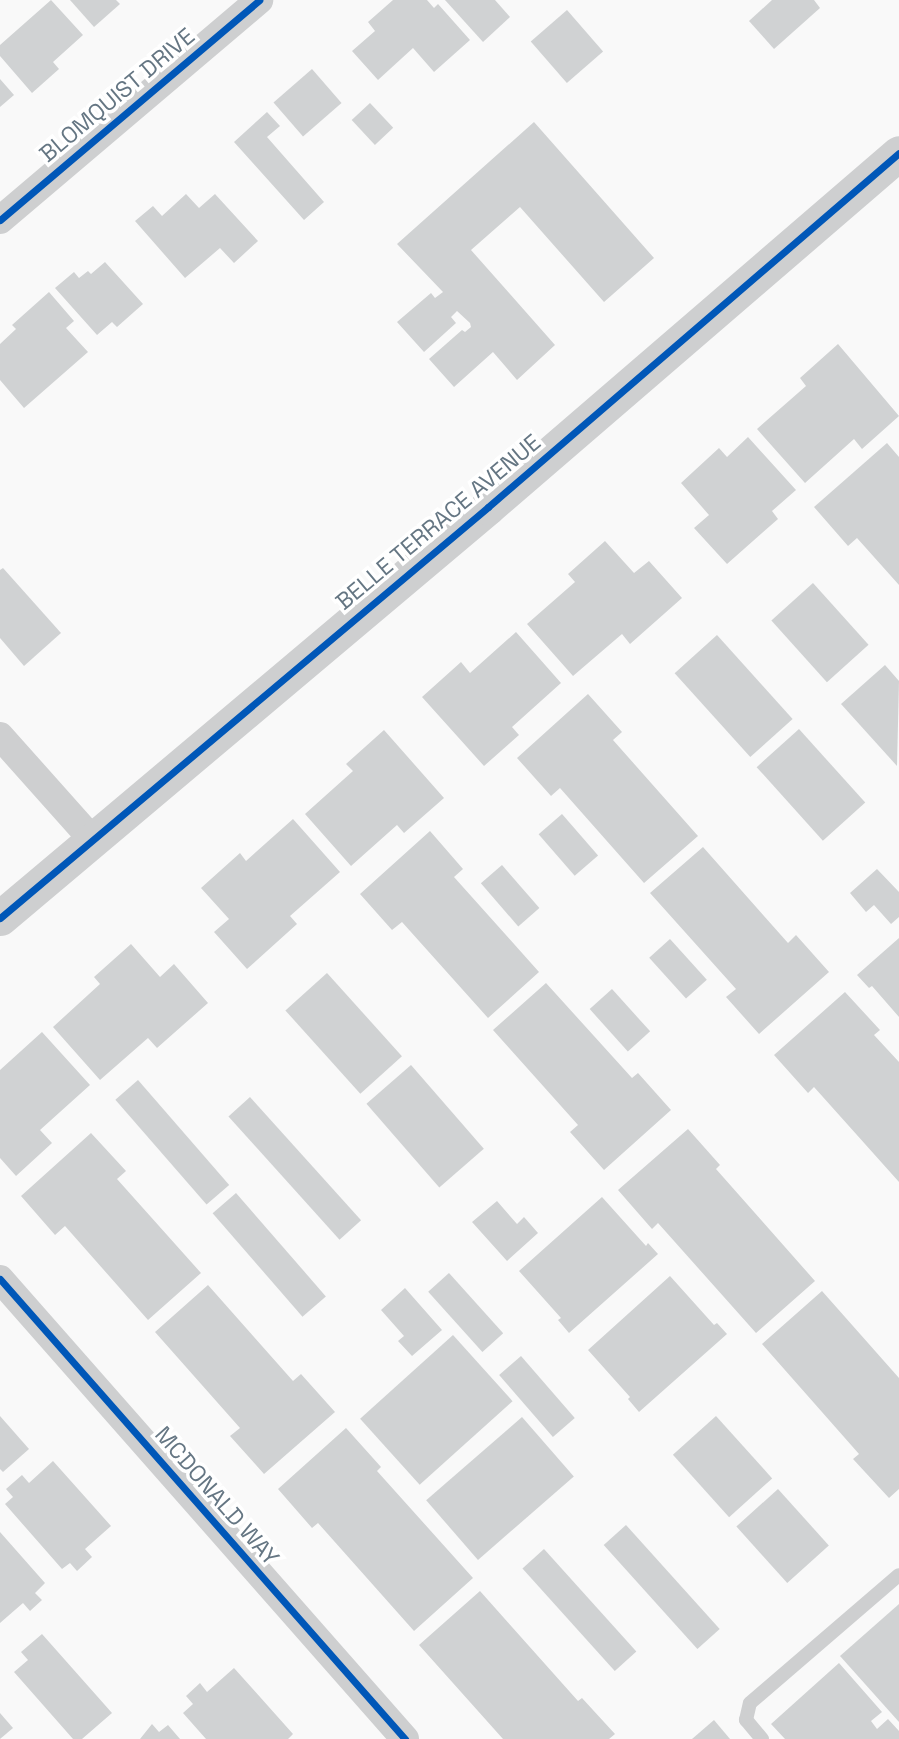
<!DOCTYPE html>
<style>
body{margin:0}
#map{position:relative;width:899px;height:1739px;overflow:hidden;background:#f9f9f9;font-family:"Space Grotesk",sans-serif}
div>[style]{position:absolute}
.building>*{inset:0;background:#d0d2d3;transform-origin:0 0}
.service>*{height:14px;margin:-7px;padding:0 7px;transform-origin:7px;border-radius:7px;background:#cecfd0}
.minor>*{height:28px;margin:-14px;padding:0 14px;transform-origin:14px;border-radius:14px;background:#cecfd0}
.tertiary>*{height:35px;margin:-17.5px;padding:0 17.5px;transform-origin:17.5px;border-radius:17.5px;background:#cecfd0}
.cycleway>*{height:7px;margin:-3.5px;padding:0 3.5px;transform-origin:3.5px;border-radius:3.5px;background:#0057b8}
span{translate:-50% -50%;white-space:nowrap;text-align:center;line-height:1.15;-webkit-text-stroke:7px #fff;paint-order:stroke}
.street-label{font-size:23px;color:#657683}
</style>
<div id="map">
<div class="building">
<i style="clip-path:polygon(51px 0,83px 35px,53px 62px,59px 69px,32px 93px,0 56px,0 45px)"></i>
<i style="clip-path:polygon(70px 0,116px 0,120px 4px,94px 27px)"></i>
<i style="clip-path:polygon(393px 0,427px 0,434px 8px,438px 4px,470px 40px,434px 72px,413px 48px,378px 80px,352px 51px,375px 31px,368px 22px)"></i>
<i style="clip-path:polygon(445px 0,495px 0,510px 17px,483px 42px)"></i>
<i style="clip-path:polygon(772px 0,814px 0,820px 8px,774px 49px,749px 21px)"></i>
<i style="left:567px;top:10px;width:55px;height:48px;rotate:49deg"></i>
<i style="left:312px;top:69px;width:45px;height:51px;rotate:49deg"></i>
<i style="clip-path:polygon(0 79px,14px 95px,0 107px)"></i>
<i style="left:370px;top:103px;width:34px;height:25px;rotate:47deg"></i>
<i style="clip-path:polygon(267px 112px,280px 126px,267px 137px,324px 202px,304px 220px,234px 142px)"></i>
<i style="clip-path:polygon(534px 122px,654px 258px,604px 302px,520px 207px,471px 250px,555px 345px,517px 380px,493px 352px,454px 387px,429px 359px,462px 330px,465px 332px,471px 327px,470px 323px,457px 311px,451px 317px,456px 323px,424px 352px,397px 322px,431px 293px,435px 298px,443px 292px,397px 244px)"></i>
<i style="clip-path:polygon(186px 194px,199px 208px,215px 194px,258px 241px,234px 263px,220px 248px,185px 278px,135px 221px,153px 206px,162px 216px)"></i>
<i style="clip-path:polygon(105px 262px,143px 304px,117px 327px,112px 322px,97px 335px,55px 288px,74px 272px,79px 278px,88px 271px,91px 274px)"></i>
<i style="clip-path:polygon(49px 292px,74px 321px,66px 328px,88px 352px,24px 408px,0 380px,0 344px,16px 329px,12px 325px)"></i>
<i style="clip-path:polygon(838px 344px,899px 416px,862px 449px,854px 439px,805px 483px,757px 429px,806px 386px,800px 378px)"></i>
<i style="clip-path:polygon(748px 437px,796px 490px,772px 511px,778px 519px,727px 564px,694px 528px,709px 515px,681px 483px,719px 448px,727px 457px)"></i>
<i style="clip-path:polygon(887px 443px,899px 457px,899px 585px,857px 538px,848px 546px,814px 507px)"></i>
<i style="clip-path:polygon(605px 541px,634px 573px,649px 561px,682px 598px,630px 644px,622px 634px,573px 676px,527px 624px,575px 582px,568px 574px)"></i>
<i style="clip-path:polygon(3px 568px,61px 633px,24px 666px,0 638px,0 570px)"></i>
<i style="left:813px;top:583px;width:83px;height:56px;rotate:48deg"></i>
<i style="clip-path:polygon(516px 632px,561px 683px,512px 727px,519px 735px,484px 766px,422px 697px,461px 662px,470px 673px)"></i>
<i style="left:717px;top:635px;width:113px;height:57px;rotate:48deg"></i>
<i style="clip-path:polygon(885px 665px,899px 681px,897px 766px,841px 704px)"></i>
<i style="clip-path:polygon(588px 694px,622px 732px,613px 740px,698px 836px,644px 883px,560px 788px,551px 796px,517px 758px)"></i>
<i style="left:799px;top:729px;width:99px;height:57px;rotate:48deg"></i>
<i style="clip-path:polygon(384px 730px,444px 798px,404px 833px,397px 825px,351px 866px,305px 814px,353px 771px,346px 764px)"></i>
<i style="left:562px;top:814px;width:55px;height:31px;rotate:49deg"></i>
<i style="clip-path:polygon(293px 819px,340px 872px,290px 916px,297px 924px,247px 969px,214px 932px,229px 919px,201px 888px,240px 853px,246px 861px)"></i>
<i style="clip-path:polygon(430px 831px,463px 869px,454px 877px,539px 972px,488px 1018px,402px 922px,392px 930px,360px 894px)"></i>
<i style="clip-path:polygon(703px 847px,788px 943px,796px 935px,829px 972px,759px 1034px,726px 997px,736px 989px,650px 893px)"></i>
<i style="left:502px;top:865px;width:57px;height:28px;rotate:49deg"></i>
<i style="clip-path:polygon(877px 869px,899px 892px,899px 917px,891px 924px,874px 905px,866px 912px,850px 893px)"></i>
<i style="clip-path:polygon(899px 938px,899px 1017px,872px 986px,869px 988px,857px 975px)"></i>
<i style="left:670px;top:939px;width:55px;height:28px;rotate:48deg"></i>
<i style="clip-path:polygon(131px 944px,160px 977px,174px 964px,208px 1003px,157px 1048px,148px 1038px,100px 1080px,53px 1027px,100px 984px,94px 977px)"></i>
<i style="left:327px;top:973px;width:112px;height:56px;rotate:48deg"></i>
<i style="clip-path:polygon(546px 983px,632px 1078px,638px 1073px,671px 1110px,604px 1170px,570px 1132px,578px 1125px,493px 1030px)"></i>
<i style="left:612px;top:989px;width:57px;height:30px;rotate:48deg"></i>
<i style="clip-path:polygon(845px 992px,880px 1030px,874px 1035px,899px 1062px,899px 1182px,814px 1087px,808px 1093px,774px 1055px)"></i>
<i style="clip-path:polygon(42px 1032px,90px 1085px,40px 1130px,52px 1143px,16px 1176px,0 1158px,0 1070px)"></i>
<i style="left:411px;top:1065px;width:111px;height:59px;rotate:49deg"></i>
<i style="left:138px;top:1080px;width:139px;height:30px;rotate:49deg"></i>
<i style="left:250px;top:1097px;width:166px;height:29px;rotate:48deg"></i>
<i style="clip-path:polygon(688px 1129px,720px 1165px,716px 1169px,815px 1281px,756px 1333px,658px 1223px,652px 1229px,618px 1190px)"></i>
<i style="clip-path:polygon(91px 1133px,126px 1171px,117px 1179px,201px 1273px,148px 1320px,65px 1226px,55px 1235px,21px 1196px)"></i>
<i style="left:236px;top:1193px;width:137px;height:31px;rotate:49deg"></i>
<i style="clip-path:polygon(602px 1197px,646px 1246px,648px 1243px,658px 1254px,569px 1333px,558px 1320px,561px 1318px,519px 1271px)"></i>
<i style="clip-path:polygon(497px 1201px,517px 1224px,524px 1217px,538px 1233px,507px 1261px,472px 1222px)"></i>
<i style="left:449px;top:1273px;width:81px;height:28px;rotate:48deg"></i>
<i style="clip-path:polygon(670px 1276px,714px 1325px,717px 1323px,727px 1334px,639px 1412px,628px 1399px,630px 1397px,588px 1350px)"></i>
<i style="clip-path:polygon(208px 1285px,293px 1381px,301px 1374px,335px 1412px,264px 1474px,230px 1436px,240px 1428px,155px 1332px)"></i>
<i style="clip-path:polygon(405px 1288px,442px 1330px,412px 1356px,398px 1341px,404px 1336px,381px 1310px)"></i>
<i style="clip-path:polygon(822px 1291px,899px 1378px,899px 1489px,889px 1498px,853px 1459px,859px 1454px,762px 1344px)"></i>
<i style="left:453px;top:1335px;width:89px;height:125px;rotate:48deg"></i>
<i style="left:521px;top:1356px;width:82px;height:29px;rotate:49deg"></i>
<i style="clip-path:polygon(0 1416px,29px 1449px,3px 1472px,0 1469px)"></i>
<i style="left:716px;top:1416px;width:84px;height:58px;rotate:48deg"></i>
<i style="left:522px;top:1417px;width:79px;height:127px;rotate:49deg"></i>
<i style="clip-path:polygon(346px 1428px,381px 1467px,377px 1471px,473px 1578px,414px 1631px,318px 1523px,312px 1528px,278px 1489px)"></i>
<i style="clip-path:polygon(53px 1461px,111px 1526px,85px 1549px,92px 1557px,77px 1571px,70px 1563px,62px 1569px,5px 1504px,13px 1497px,6px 1489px,22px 1475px,29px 1483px)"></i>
<i style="left:778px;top:1489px;width:76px;height:56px;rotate:48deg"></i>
<i style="left:626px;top:1525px;width:140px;height:30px;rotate:48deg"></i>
<i style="clip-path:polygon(0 1532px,45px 1583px,35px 1593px,42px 1600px,30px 1611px,23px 1603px,0 1623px)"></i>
<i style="left:544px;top:1549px;width:138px;height:29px;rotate:48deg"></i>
<i style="clip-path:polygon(480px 1591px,578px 1701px,582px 1698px,615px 1734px,609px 1739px,503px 1739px,419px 1645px)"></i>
<i style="clip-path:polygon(899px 1604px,899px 1722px,840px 1656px)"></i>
<i style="clip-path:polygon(42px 1634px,112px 1713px,82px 1739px,73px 1739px,14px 1672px,28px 1660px,21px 1652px)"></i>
<i style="clip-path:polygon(839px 1663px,882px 1712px,871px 1721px,877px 1729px,888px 1719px,899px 1731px,899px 1739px,785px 1739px,771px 1724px)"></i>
<i style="clip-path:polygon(234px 1668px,293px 1734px,288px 1739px,206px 1739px,183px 1713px,193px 1704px,186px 1696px,200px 1683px,207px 1692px)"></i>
<i style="clip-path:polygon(0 1713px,13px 1728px,0 1739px)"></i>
<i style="clip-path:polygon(714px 1720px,730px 1739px,692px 1739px)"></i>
<i style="clip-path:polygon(152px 1724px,159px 1732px,168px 1725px,180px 1739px,140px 1739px)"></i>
</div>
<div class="service">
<i style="left:762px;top:1739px;width:25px;rotate:-130deg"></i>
<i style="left:746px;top:1720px;width:17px;rotate:-77deg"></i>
<i style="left:750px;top:1703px;width:196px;rotate:-40.7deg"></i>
</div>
<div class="minor">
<i style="left:0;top:220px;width:340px;rotate:-40.3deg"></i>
<i style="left:0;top:736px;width:137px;rotate:48.3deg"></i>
<i style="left:0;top:1279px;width:613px;rotate:48.64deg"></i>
</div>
<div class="tertiary">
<i style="left:0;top:918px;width:638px;rotate:-40.1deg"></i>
<i style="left:488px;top:507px;width:542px;rotate:-40.74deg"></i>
</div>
<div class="cycleway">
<i style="left:0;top:220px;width:340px;rotate:-40.3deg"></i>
<i style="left:0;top:918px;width:638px;rotate:-40.1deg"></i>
<i style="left:488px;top:507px;width:542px;rotate:-40.74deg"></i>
<i style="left:0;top:1279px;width:613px;rotate:48.64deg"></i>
</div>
<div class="street-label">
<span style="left:117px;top:95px;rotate:-40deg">BLOMQUIST DRIVE</span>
<span style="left:438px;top:522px;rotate:-40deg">BELLE TERRACE AVENUE</span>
<span style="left:217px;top:1496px;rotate:49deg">MCDONALD WAY</span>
</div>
</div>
